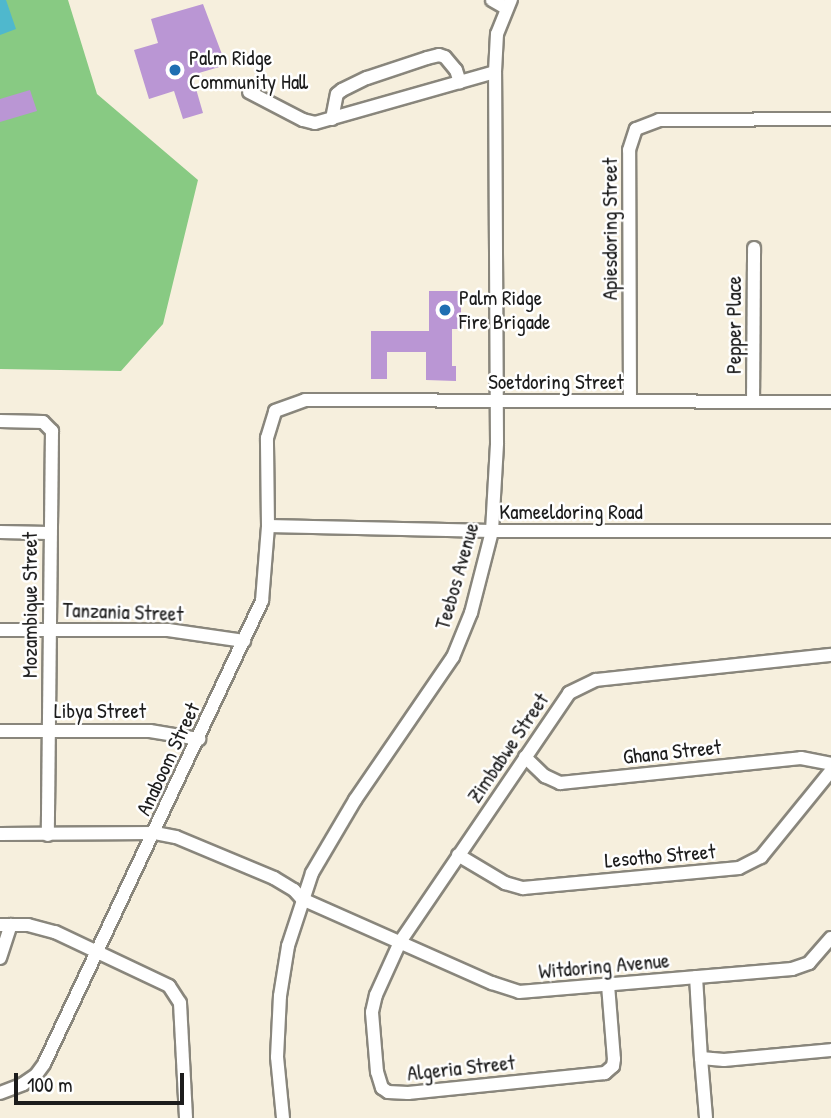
<!DOCTYPE html>
<style>
body{margin:0}
#map{position:relative;width:831px;height:1118px;overflow:hidden;background:#f6efdd;font-family:"Patrick Hand",sans-serif}
div>[style]{position:absolute}
.green>*{inset:0;background:#88ca83}
.water>*{inset:0;background:#4fb8cd}
.building>*{inset:0;background:#ba96d4}
.roads{filter:drop-shadow(2px 0 #89867c) drop-shadow(-2px 0 #89867c) drop-shadow(0 2px #89867c) drop-shadow(0 -2px #89867c)}
.minor>*{height:12px;margin:-6px;padding:0 6px;transform-origin:6px;border-radius:6px;background:#fff}
.dots>*{width:19px;height:19px;translate:-50% -50%;box-sizing:border-box;border:4px solid #fff;border-radius:50%}
span{translate:-50% -50%;white-space:nowrap;text-align:center;line-height:1.15;-webkit-text-stroke:5px #fff;paint-order:stroke}
.poi-label{font-size:21px;color:#1c1c1c}
.left{translate:0 -50%;text-align:left}
.street-label{font-size:21px;color:#1c1c1c}
.scale{position:absolute;left:14px;top:1073px;width:170px;height:32px;box-sizing:border-box;border:4px solid #1c1c1c;border-top:0;padding-left:9px;font-size:21px;line-height:24px;white-space:nowrap;color:#1c1c1c;-webkit-text-stroke:5px #fff;paint-order:stroke}
</style>
<div id="map">
<div class="green">
<i style="clip-path:polygon(0 0,68px 0,97px 94px,198px 180px,163px 324px,121px 371px,0 369px)"></i>
</div>
<div class="water">
<i style="clip-path:polygon(0 0,6px 0,16px 29px,0 35px)"></i>
</div>
<div class="building">
<i style="clip-path:polygon(203px 4px,226px 65px,192px 75px,203px 113px,183px 119px,174px 91px,149px 99px,134px 50px,158px 43px,151px 19px)"></i>
<i style="clip-path:polygon(30px 90px,37px 111px,0 122px,0 99px)"></i>
<i style="clip-path:polygon(429px 291px,461px 291px,461px 329px,452px 329px,452px 366px,456px 366px,456px 381px,426px 380px,426px 352px,387px 352px,387px 379px,371px 379px,371px 331px,429px 331px)"></i>
</div>
<div class="roads">
<div class="minor">
<i style="left:492px;top:0;width:16px;rotate:30deg"></i>
<i style="left:249px;top:92px;width:61px;rotate:27.4deg"></i>
<i style="left:303px;top:120px;width:12px;rotate:14deg"></i>
<i style="left:315px;top:123px;width:187px;rotate:-15.8deg"></i>
<i style="left:332px;top:119px;width:25px;rotate:-79deg"></i>
<i style="left:337px;top:94px;width:6px;rotate:-39deg"></i>
<i style="left:342px;top:90px;width:28px;rotate:-26deg"></i>
<i style="left:367px;top:78px;width:63px;rotate:-18.4deg"></i>
<i style="left:427px;top:58px;width:12px;rotate:-14deg"></i>
<i style="left:439px;top:55px;width:6px;rotate:18deg"></i>
<i style="left:445px;top:57px;width:17px;rotate:50deg"></i>
<i style="left:456px;top:70px;width:13px;rotate:72deg"></i>
<i style="left:630px;top:401px;width:251px;rotate:-90.2deg"></i>
<i style="left:629px;top:150px;width:22px;rotate:-72deg"></i>
<i style="left:636px;top:129px;width:25px;rotate:-21deg"></i>
<i style="left:659px;top:120px;width:172px;rotate:-0.3deg"></i>
<i style="left:753px;top:402px;width:154px;rotate:-89.6deg"></i>
<i style="left:0;top:421px;width:43px;rotate:1.3deg"></i>
<i style="left:43px;top:422px;width:13px;rotate:45deg"></i>
<i style="left:52px;top:431px;width:404px;rotate:90.6deg"></i>
<i style="left:268px;top:526px;width:224px;rotate:1.3deg"></i>
<i style="left:492px;top:531px;width:339px"></i>
<i style="left:0;top:532px;width:49px;rotate:1.2deg"></i>
<i style="left:0;top:630px;width:168px"></i>
<i style="left:168px;top:630px;width:77px;rotate:8.2deg"></i>
<i style="left:0;top:731px;width:150px"></i>
<i style="left:150px;top:731px;width:50px;rotate:9.3deg"></i>
<i style="left:525px;top:757px;width:28px;rotate:44deg"></i>
<i style="left:545px;top:776px;width:17px;rotate:25deg"></i>
<i style="left:560px;top:783px;width:242px;rotate:-5.9deg"></i>
<i style="left:801px;top:758px;width:31px;rotate:11deg"></i>
<i style="left:0;top:834px;width:155px;rotate:-0.4deg"></i>
<i style="left:155px;top:833px;width:21px;rotate:11deg"></i>
<i style="left:176px;top:837px;width:106px;rotate:22.7deg"></i>
<i style="left:274px;top:878px;width:23px;rotate:31deg"></i>
<i style="left:294px;top:890px;width:12px;rotate:48deg"></i>
<i style="left:302px;top:899px;width:208px;rotate:23.9deg"></i>
<i style="left:492px;top:983px;width:28px;rotate:18deg"></i>
<i style="left:519px;top:992px;width:274px;rotate:-4.8deg"></i>
<i style="left:792px;top:969px;width:18px;rotate:-19deg"></i>
<i style="left:809px;top:963px;width:33px;rotate:-49deg"></i>
<i style="left:458px;top:855px;width:55px;rotate:30.8deg"></i>
<i style="left:505px;top:883px;width:19px;rotate:16deg"></i>
<i style="left:523px;top:888px;width:217px;rotate:-5.3deg"></i>
<i style="left:739px;top:868px;width:25px;rotate:-27deg"></i>
<i style="left:761px;top:857px;width:111px;rotate:-50.9deg"></i>
<i style="left:0;top:925px;width:28px"></i>
<i style="left:28px;top:925px;width:28px;rotate:15deg"></i>
<i style="left:55px;top:932px;width:126px;rotate:25.3deg"></i>
<i style="left:169px;top:986px;width:20px;rotate:57deg"></i>
<i style="left:180px;top:1003px;width:115px;rotate:87deg"></i>
<i style="left:0;top:958px;width:35px;rotate:-72deg"></i>
<i style="left:696px;top:977px;width:81px;rotate:86.5deg"></i>
<i style="left:701px;top:1058px;width:23px;rotate:5deg"></i>
<i style="left:724px;top:1060px;width:107px;rotate:-5.3deg"></i>
<i style="left:608px;top:985px;width:74px;rotate:85.4deg"></i>
<i style="left:614px;top:1059px;width:7px;rotate:98deg"></i>
<i style="left:613px;top:1066px;width:11px;rotate:139deg"></i>
<i style="left:605px;top:1073px;width:198px;rotate:174.2deg"></i>
<i style="left:408px;top:1093px;width:20px;rotate:-177deg"></i>
<i style="left:388px;top:1092px;width:7px;rotate:-146deg"></i>
<i style="left:382px;top:1088px;width:17px;rotate:-107deg"></i>
<i style="left:377px;top:1072px;width:60px;rotate:-94.8deg"></i>
<i style="left:372px;top:1012px;width:17px;rotate:-77deg"></i>
<i style="left:376px;top:995px;width:58px;rotate:-65.6deg"></i>
<i style="left:400px;top:942px;width:301px;rotate:-55.8deg"></i>
<i style="left:569px;top:693px;width:30px;rotate:-26deg"></i>
<i style="left:596px;top:680px;width:236px;rotate:-6.1deg"></i>
<i style="left:701px;top:1058px;width:60px;rotate:85.2deg"></i>
<i style="left:0;top:1093px;width:25px;rotate:-21deg"></i>
<i style="left:23px;top:1084px;width:16px;rotate:-35deg"></i>
<i style="left:36px;top:1075px;width:14px;rotate:-54deg"></i>
<i style="left:44px;top:1064px;width:512px;rotate:-64.79deg"></i>
<i style="left:262px;top:601px;width:75px;rotate:-85.4deg"></i>
<i style="left:268px;top:526px;width:88px;rotate:-90.7deg"></i>
<i style="left:267px;top:438px;width:28px;rotate:-73deg"></i>
<i style="left:275px;top:411px;width:32px;rotate:-20deg"></i>
<i style="left:305px;top:400px;width:526px;rotate:0.22deg"></i>
<i style="left:283px;top:1118px;width:61px;rotate:-95.6deg"></i>
<i style="left:277px;top:1057px;width:61px;rotate:-87.2deg"></i>
<i style="left:280px;top:996px;width:51px;rotate:-80.9deg"></i>
<i style="left:288px;top:946px;width:77px;rotate:-71.8deg"></i>
<i style="left:312px;top:873px;width:85px;rotate:-59.5deg"></i>
<i style="left:355px;top:800px;width:173px;rotate:-55.6deg"></i>
<i style="left:453px;top:657px;width:48px;rotate:-67.8deg"></i>
<i style="left:471px;top:613px;width:85px;rotate:-75.6deg"></i>
<i style="left:492px;top:531px;width:88px;rotate:-86.7deg"></i>
<i style="left:497px;top:443px;width:371px;rotate:-90.3deg"></i>
<i style="left:495px;top:72px;width:38px;rotate:-87deg"></i>
<i style="left:497px;top:34px;width:37px;rotate:-68deg"></i>
</div>
</div>
<div class="dots">
<i style="left:175px;top:70px;background:#1f6fb2"></i>
<i style="left:445px;top:310px;background:#1f6fb2"></i>
</div>
<div class="poi-label">
<span class="left" style="left:189px;top:70px">Palm Ridge<br>Community Hall</span>
<span class="left" style="left:459px;top:310px">Palm Ridge<br>Fire Brigade</span>
</div>
<div class="street-label">
<span style="left:610px;top:229px;rotate:-90deg">Apiesdoring Street</span>
<span style="left:734px;top:325px;rotate:-90deg">Pepper Place</span>
<span style="left:556px;top:382px">Soetdoring Street</span>
<span style="left:571px;top:512px">Kameeldoring Road</span>
<span style="left:457px;top:576px;rotate:-74deg">Teebos Avenue</span>
<span style="left:30px;top:605px;rotate:-90deg">Mozambique Street</span>
<span style="left:123px;top:612px;rotate:2deg">Tanzania Street</span>
<span style="left:100px;top:711px">Libya Street</span>
<span style="left:508px;top:748px;rotate:-56deg">Zimbabwe Street</span>
<span style="left:672px;top:752px;rotate:-6deg">Ghana Street</span>
<span style="left:168px;top:759px;rotate:-65deg">Anaboom Street</span>
<span style="left:660px;top:856px;rotate:-5deg">Lesotho Street</span>
<span style="left:604px;top:966px;rotate:-5deg">Witdoring Avenue</span>
<span style="left:461px;top:1068px;rotate:-6deg">Algeria Street</span>
</div>
<div class="scale">100 m</div>
</div>
